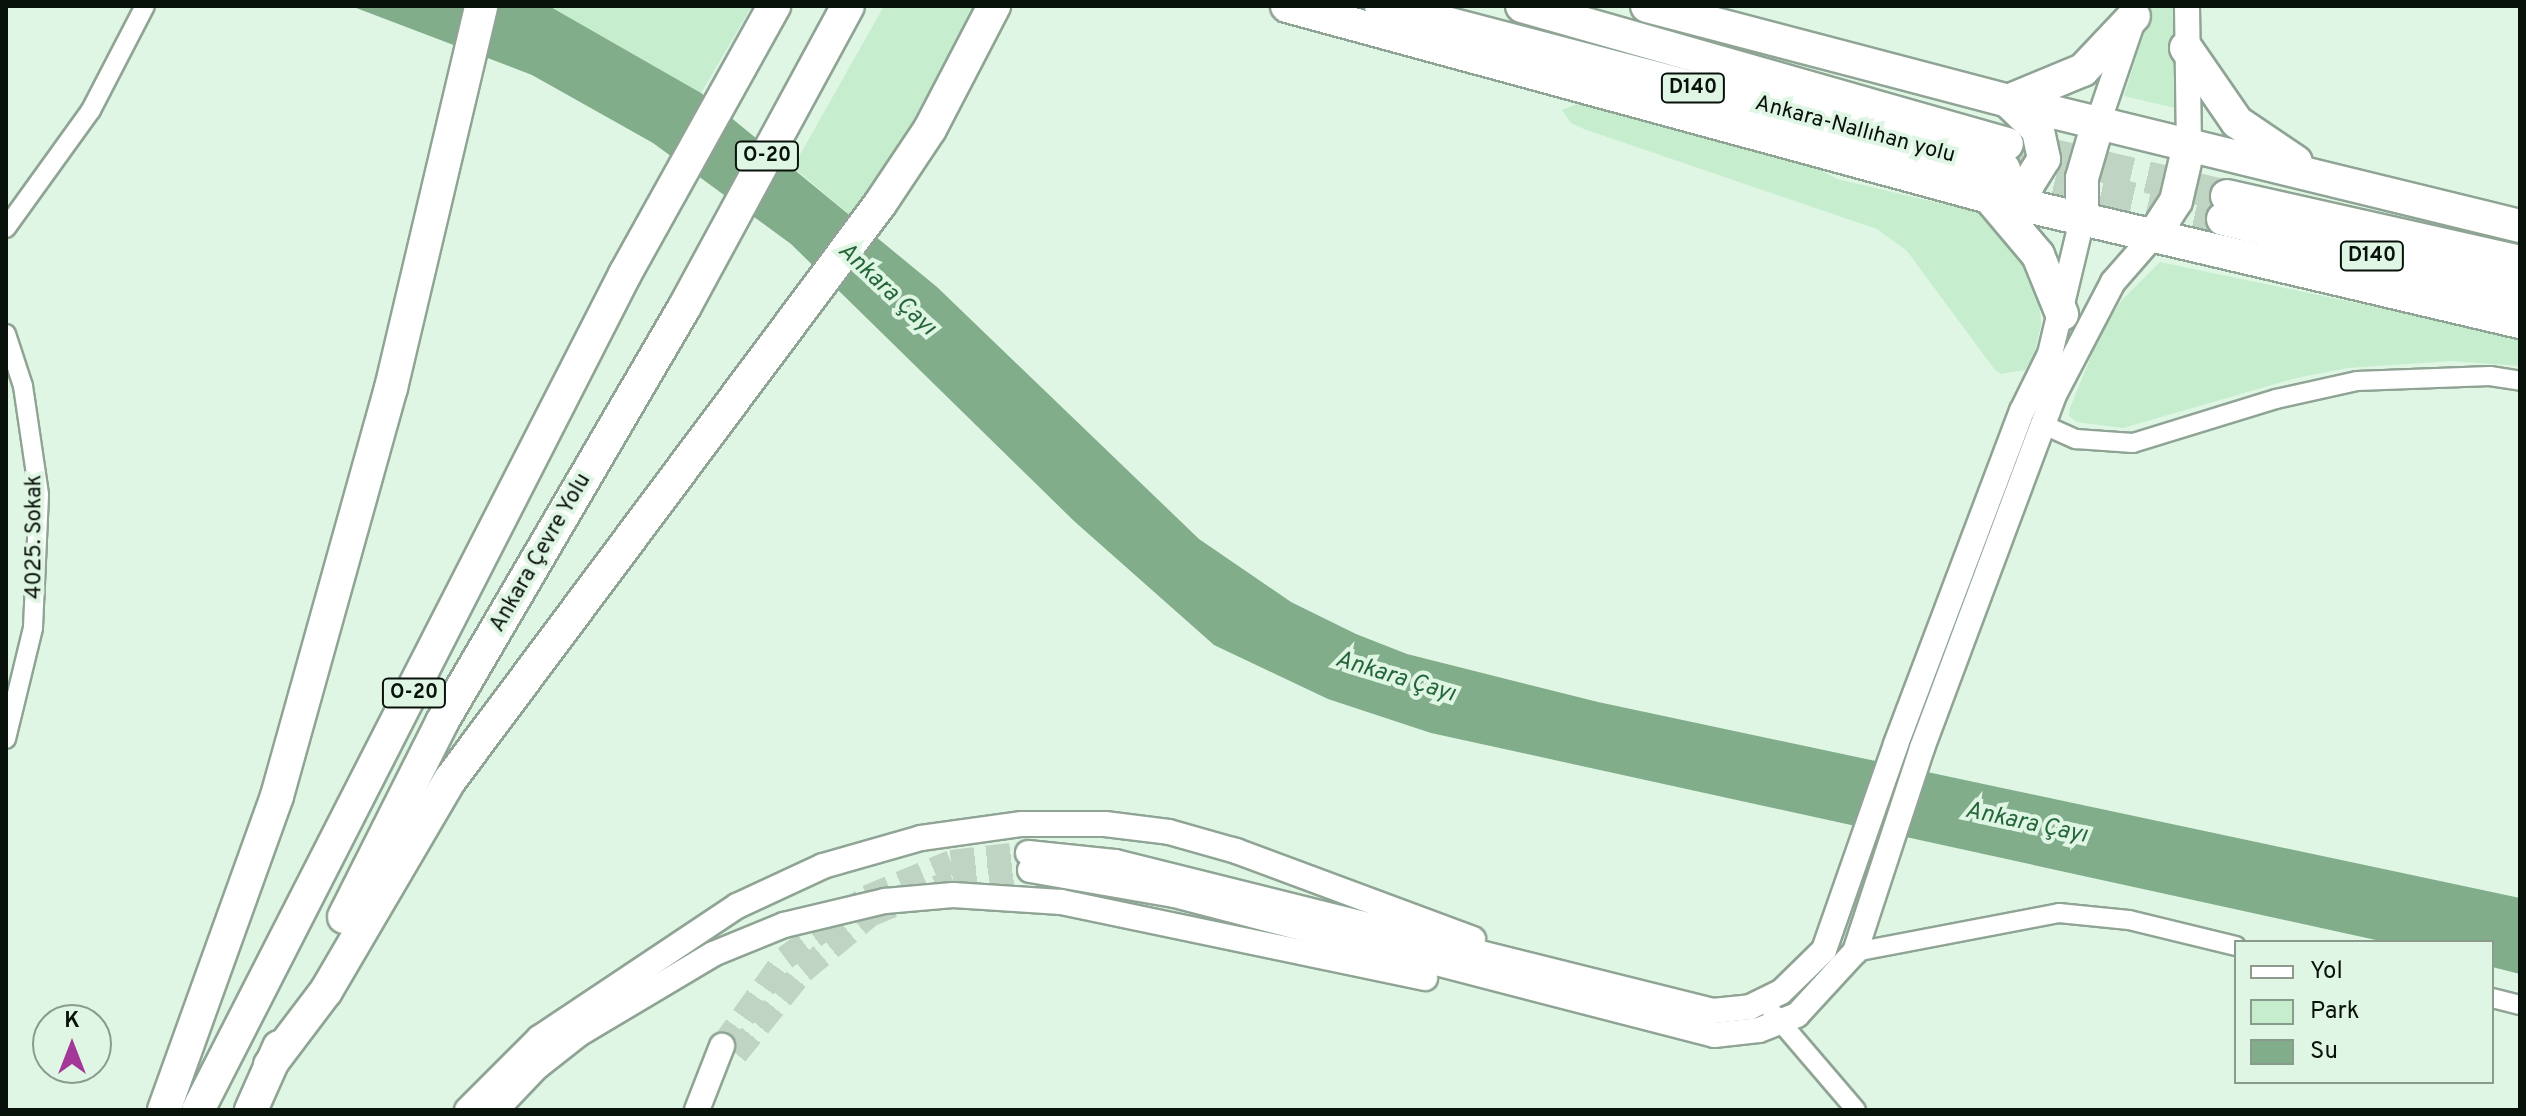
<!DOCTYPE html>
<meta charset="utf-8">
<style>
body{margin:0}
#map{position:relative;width:2526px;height:1116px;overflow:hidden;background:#e0f6e4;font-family:Overpass,sans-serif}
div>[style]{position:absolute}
.green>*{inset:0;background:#c5edce}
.water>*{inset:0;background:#81ad8b}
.secondary-tunnel>*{height:24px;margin-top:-12px;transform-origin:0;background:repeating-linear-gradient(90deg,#c0d4c3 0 24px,transparent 0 36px)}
.highway-tunnel>*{height:32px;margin-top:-16px;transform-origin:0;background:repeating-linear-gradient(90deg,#c0d4c3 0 32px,transparent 0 48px)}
.roads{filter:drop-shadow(2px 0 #8fa494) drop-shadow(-2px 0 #8fa494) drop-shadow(0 2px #8fa494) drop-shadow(0 -2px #8fa494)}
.street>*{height:18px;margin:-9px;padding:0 9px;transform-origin:9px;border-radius:9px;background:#fff}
.secondary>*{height:24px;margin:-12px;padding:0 12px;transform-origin:12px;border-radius:12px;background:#fff}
.highway>*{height:32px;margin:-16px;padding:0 16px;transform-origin:16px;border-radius:16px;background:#fff}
span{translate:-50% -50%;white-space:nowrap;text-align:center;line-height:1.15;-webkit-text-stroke:8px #e0f6e4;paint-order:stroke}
.shield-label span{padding:2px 6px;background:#e0f6e4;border:2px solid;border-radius:6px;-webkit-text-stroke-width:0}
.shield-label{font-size:20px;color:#09110b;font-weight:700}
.street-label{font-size:22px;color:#09110b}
.water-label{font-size:24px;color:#24663a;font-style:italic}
.frame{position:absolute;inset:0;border:8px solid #09110b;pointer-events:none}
.legend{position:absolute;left:2234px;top:940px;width:260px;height:144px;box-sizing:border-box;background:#e0f6e4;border:2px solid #8a9a8d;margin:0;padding:10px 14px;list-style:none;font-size:24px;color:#09110b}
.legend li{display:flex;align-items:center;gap:16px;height:40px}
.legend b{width:40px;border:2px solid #8a9a8d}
.north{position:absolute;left:32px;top:1004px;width:80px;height:80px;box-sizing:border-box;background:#e0f6e4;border:2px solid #8a9a8d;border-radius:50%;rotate:0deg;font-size:22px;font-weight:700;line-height:32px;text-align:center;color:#09110b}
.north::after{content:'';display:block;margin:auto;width:28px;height:36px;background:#a33899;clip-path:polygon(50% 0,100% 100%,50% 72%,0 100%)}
</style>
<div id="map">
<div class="green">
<i style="clip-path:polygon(549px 6px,752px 6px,701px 93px)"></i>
<i style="clip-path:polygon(884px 6px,980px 6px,929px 109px,856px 220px,793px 167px)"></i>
<i style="clip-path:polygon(2152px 6px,2175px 6px,2175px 108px,2124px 96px)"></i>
<i style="clip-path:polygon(1583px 102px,1809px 164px,1837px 179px,1981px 213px,2002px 227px,2038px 284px,2041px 325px,2034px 355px,2025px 370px,2001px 374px,1995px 370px,1907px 251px,1877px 229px,1584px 129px,1571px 123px,1562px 110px)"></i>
<i style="clip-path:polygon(2160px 262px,2520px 337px,2520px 366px,2452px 361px,2348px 368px,2296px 378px,2123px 428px,2077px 422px,2069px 416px,2070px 408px,2101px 332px,2122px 300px)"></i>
</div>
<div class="water">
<i style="clip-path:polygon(351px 6px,549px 6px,701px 93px,937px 287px,1199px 539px,1291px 602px,1356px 634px,1407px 654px,1598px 702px,2520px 898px,2520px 974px,2492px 967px,2492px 942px,2385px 942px,1431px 733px,1328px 699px,1214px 645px,1074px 521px,791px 244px,653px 143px,532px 75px)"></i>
</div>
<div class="secondary-tunnel">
<i style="left:722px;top:1046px;width:108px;rotate:-54.4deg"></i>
<i style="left:785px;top:958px;width:102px;rotate:-36.6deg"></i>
<i style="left:867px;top:897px;width:91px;rotate:-22.6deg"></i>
<i style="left:951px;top:862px;width:78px;rotate:-6.7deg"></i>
<i style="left:736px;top:1054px;width:107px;rotate:-51.1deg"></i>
<i style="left:803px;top:971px;width:87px;rotate:-39.9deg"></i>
<i style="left:870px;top:915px;width:90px;rotate:-22.3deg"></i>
<i style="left:953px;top:881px;width:78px;rotate:-8.1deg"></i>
</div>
<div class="highway-tunnel">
<i style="left:2007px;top:144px;width:226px;rotate:13.3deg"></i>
<i style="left:2008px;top:170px;width:221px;rotate:12.8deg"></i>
</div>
<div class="roads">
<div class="street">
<i style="left:6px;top:228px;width:145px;rotate:-54.2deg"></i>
<i style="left:91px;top:110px;width:117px;rotate:-62.6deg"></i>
<i style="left:6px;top:334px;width:55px;rotate:71.9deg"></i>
<i style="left:23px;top:386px;width:110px;rotate:81.6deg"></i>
<i style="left:39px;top:495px;width:133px;rotate:92.6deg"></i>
<i style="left:33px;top:628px;width:114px;rotate:103.7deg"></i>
<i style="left:2044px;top:425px;width:35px;rotate:24deg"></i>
<i style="left:2076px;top:439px;width:57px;rotate:4deg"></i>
<i style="left:2133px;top:443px;width:150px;rotate:-17.1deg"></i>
<i style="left:2276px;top:399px;width:83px;rotate:-12.5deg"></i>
<i style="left:2357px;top:381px;width:133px;rotate:-2.2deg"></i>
<i style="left:2490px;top:376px;width:30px;rotate:9deg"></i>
<i style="left:1855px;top:952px;width:208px;rotate:-10.8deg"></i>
<i style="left:2059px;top:913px;width:70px;rotate:5.7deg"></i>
<i style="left:2129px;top:920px;width:110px;rotate:13.7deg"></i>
<i style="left:2492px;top:998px;width:29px;rotate:14deg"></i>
<i style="left:1772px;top:1012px;width:129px;rotate:49.4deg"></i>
</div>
<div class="secondary">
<i style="left:2187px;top:6px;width:139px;rotate:89.2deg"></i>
<i style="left:2098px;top:123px;width:109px;rotate:-71.2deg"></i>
<i style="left:1028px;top:853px;width:87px;rotate:5.9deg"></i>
<i style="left:1115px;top:862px;width:616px;rotate:13.99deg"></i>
<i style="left:1713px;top:1011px;width:37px;rotate:-6deg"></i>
<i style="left:1750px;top:1007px;width:34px;rotate:-26deg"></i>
<i style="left:1781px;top:992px;width:60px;rotate:-44.3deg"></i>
<i style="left:1824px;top:950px;width:218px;rotate:-70.7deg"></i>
<i style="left:1896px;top:744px;width:356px;rotate:-69.3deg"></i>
<i style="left:2022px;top:411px;width:64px;rotate:-63.8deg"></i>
<i style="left:2050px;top:354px;width:138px;rotate:-76.6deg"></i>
<i style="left:1030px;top:870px;width:146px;rotate:9.8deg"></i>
<i style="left:1174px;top:895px;width:558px;rotate:14.53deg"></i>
<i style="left:1714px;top:1035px;width:45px;rotate:-6.3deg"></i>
<i style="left:1759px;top:1030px;width:41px;rotate:-21.5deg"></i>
<i style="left:1797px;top:1015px;width:86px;rotate:-47.4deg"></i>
<i style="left:1855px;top:952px;width:215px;rotate:-71.8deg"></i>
<i style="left:1922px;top:748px;width:379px;rotate:-69.5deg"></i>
<i style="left:2055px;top:393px;width:125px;rotate:-62.4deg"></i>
<i style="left:2113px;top:282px;width:62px;rotate:-48.9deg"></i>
<i style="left:467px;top:1110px;width:102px;rotate:-45deg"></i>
<i style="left:539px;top:1038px;width:238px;rotate:-33.7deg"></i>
<i style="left:737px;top:906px;width:95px;rotate:-24.9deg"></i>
<i style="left:823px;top:866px;width:102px;rotate:-15.9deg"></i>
<i style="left:921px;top:838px;width:102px;rotate:-7.9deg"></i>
<i style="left:1022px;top:824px;width:83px"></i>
<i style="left:1105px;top:824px;width:64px;rotate:7.1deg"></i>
<i style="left:1169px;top:832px;width:70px;rotate:15.8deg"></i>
<i style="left:1236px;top:851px;width:253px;rotate:20.4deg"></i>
<i style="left:496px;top:1110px;width:59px;rotate:-46.4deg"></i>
<i style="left:537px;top:1067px;width:53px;rotate:-38.2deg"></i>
<i style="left:579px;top:1034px;width:156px;rotate:-30.8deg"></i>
<i style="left:713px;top:954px;width:77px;rotate:-22.2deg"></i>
<i style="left:784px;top:925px;width:104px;rotate:-13.4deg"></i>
<i style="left:885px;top:901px;width:68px;rotate:-5deg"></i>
<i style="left:953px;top:895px;width:108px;rotate:3.7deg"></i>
<i style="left:1061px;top:902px;width:372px;rotate:11.8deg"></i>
<i style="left:697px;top:1110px;width:69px;rotate:-68.7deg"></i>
</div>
<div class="highway">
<i style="left:1287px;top:6px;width:728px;rotate:15.22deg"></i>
<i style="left:1989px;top:197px;width:546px;rotate:13.25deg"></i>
<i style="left:1381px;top:6px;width:644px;rotate:14.66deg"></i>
<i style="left:1522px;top:6px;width:504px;rotate:15.88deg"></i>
<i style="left:1647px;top:6px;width:373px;rotate:14.7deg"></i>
<i style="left:2008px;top:101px;width:527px;rotate:13.72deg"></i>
<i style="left:2186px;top:48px;width:90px;rotate:55.4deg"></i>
<i style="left:2237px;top:122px;width:71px;rotate:34.1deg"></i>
<i style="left:2008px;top:101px;width:81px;rotate:-22.5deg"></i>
<i style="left:2083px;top:70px;width:74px;rotate:-46.6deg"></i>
<i style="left:2227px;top:196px;width:300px;rotate:12.7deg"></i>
<i style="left:1989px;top:197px;width:40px;rotate:-16deg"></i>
<i style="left:2027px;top:186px;width:32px;rotate:-58deg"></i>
<i style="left:2044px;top:159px;width:30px;rotate:-102deg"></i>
<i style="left:2038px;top:130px;width:39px;rotate:-136deg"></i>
<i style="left:1989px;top:197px;width:76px;rotate:49.8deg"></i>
<i style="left:2038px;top:255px;width:64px;rotate:67.9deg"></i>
<i style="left:2223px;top:219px;width:306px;rotate:14deg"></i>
<i style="left:2082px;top:220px;width:42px;rotate:-90deg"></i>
<i style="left:2082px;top:178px;width:57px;rotate:-73.8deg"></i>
<i style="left:2154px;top:235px;width:40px;rotate:-57.1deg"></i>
<i style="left:2176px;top:201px;width:57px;rotate:-76.9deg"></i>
<i style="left:344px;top:917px;width:218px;rotate:-63.3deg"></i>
<i style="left:442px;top:722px;width:482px;rotate:-59.7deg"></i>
<i style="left:685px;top:306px;width:341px;rotate:-61.5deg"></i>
<i style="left:270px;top:1065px;width:93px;rotate:-52.9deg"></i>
<i style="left:326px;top:991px;width:245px;rotate:-59.6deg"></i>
<i style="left:450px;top:780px;width:719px;rotate:-53.26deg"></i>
<i style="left:880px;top:204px;width:90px;rotate:-56.3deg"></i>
<i style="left:930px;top:129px;width:139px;rotate:-62.5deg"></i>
<i style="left:164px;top:1110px;width:334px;rotate:-70.2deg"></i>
<i style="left:277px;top:796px;width:424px;rotate:-74.4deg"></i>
<i style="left:391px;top:388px;width:392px;rotate:-76.7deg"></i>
<i style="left:198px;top:1110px;width:939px;rotate:-62.94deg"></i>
<i style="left:625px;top:274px;width:307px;rotate:-60.9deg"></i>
<i style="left:251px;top:1110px;width:69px;rotate:-66deg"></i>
</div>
</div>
<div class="shield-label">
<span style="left:1693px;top:88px">D140</span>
<span style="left:767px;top:156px">O-20</span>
<span style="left:2372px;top:256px">D140</span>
<span style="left:414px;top:693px">O-20</span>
</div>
<div class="street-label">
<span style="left:1855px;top:130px;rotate:15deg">Ankara-Nallıhan yolu</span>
<span style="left:35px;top:537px;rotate:-90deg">4025. Sokak</span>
<span style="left:541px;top:553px;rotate:-60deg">Ankara Çevre Yolu</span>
</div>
<div class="water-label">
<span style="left:886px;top:290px;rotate:43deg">Ankara Çayı</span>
<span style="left:1395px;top:678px;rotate:17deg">Ankara Çayı</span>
<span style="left:2026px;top:824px;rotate:12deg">Ankara Çayı</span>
</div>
<div class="frame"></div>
<ul class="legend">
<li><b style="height:10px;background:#fff"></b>Yol</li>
<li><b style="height:22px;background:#c5edce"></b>Park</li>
<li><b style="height:22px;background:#81ad8b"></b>Su</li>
</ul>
<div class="north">K</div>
</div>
